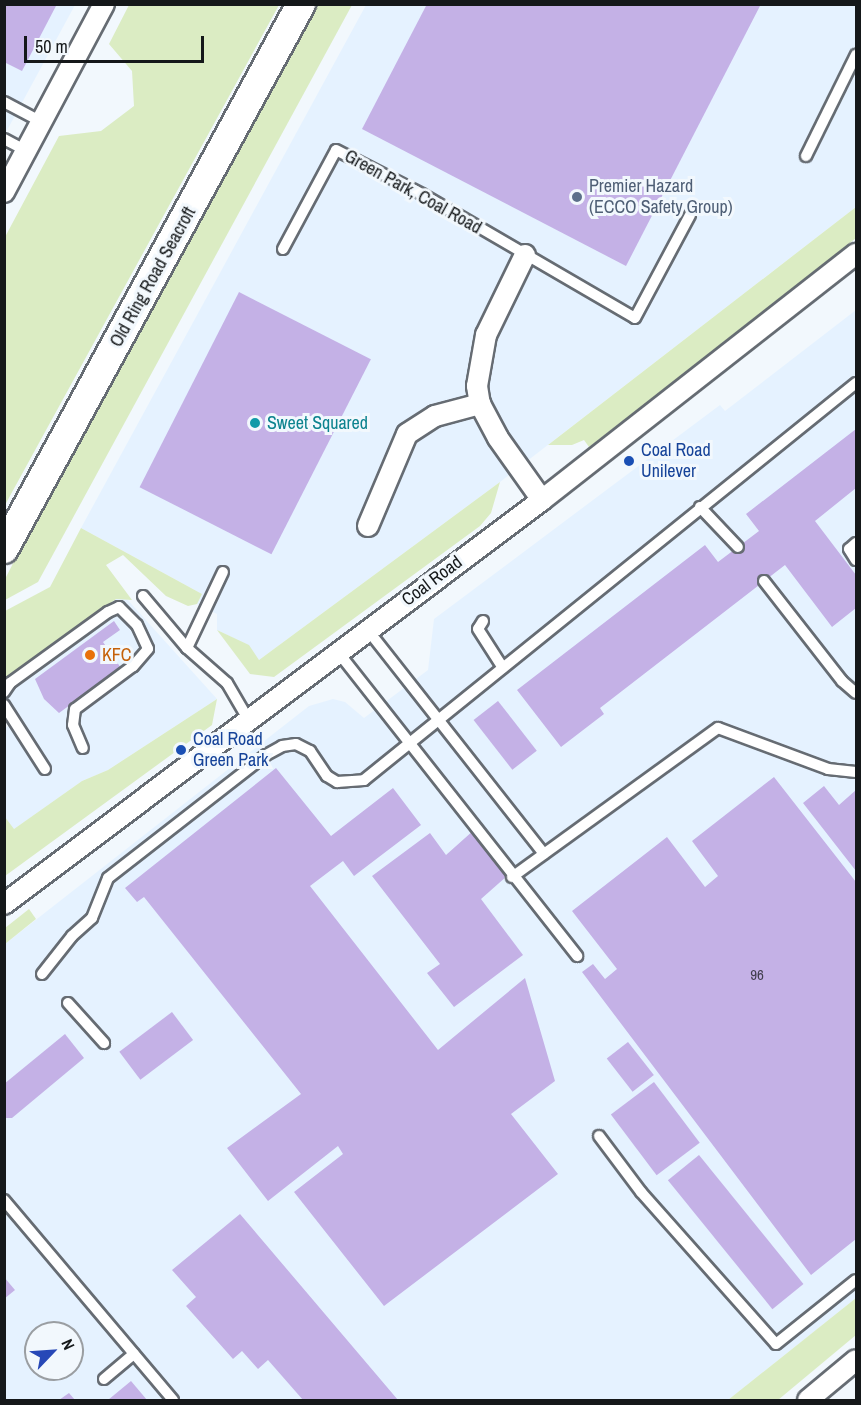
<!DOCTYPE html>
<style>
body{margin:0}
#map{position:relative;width:861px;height:1405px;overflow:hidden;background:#f2f8fd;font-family:"Archivo Narrow",sans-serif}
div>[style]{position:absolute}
.built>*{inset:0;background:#e5f2ff}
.green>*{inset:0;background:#dbecc3}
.building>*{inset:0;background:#c4b1e6;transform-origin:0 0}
.roads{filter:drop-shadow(2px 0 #666c73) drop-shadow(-2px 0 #666c73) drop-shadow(0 2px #666c73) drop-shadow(0 -2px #666c73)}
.lane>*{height:10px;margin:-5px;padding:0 5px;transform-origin:5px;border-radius:5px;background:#fff}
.street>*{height:20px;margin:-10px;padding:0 10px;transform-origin:10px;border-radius:10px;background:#fff}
.secondary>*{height:28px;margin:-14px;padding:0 14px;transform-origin:14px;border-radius:14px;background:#fff}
.dots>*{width:16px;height:16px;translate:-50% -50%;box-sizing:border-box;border:3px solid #f2f8fd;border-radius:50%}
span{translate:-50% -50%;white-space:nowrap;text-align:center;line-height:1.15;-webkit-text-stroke:6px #f2f8fd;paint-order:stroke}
.number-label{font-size:15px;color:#413e4d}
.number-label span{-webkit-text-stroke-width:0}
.service-label{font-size:18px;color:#4e5e75}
.left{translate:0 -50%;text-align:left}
.street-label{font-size:18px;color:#15181a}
.culture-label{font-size:18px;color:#0d838f}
.transit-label{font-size:18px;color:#164399}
.food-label{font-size:18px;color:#c56008}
.frame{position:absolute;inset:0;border:6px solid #15181a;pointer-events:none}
.north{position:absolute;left:24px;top:1321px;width:60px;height:60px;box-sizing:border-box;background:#f2f8fd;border:2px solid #9a9ea2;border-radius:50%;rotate:65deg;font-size:16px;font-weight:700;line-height:24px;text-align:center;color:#15181a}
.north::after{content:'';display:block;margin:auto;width:21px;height:27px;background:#2748b7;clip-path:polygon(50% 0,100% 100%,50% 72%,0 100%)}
.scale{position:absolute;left:24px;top:36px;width:180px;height:27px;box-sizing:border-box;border:3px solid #15181a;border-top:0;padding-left:8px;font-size:18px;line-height:21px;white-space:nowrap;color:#15181a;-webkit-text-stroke:4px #f2f8fd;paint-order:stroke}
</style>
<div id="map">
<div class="built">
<i style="clip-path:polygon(5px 5px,75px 5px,5px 134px)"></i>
<i style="clip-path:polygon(366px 5px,856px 5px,856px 207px,500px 482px,259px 660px,248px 645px,217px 630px,217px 614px,197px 604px,202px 594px,81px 528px)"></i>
<i style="clip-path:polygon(evenodd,856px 310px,856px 1298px,728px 1400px,5px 1400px,5px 944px,309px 706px,333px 699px,345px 702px,364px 718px,428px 670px,434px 619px,720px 405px,725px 411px,856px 310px,36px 1333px,72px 1333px,72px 1369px,36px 1369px,36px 1333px)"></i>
<i style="clip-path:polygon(126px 598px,217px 699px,108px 770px,82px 781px,13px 830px,5px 817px,5px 728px,10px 725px,5px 716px,4px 681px,116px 599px)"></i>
</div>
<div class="green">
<i style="clip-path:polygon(129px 5px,279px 5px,5px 505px,5px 237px,59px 136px,101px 131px,134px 106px,132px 71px,109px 44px)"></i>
<i style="clip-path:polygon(314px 5px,352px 5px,38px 582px,5px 600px,4px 581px,23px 544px)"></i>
<i style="clip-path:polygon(856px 207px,856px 238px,762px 314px,589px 447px,584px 440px,572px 445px,548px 445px)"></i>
<i style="clip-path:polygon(500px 482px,491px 513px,480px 526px,274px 677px,250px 674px,217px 630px,249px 645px,259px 660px)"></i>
<i style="clip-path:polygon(81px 528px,202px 594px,197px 604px,188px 606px,166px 596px,123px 555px,106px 565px,132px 600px,116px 599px,5px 681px,5px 611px,50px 587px)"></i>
<i style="clip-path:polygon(217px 699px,212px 725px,5px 876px,5px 817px,14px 829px,82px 781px,108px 770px)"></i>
<i style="clip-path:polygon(29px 909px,36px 919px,5px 944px,5px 928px)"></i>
<i style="clip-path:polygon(856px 1298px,856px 1335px,778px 1400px,728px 1400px)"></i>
</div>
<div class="building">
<i style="clip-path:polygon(4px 4px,57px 4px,22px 71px,4px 62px)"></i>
<i style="clip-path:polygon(427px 4px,761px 4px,626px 266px,362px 129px)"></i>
<i style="left:239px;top:292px;width:148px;height:219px;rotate:27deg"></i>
<i style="clip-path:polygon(856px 429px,856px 488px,815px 521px,856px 575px,856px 608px,832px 627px,785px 565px,600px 708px,604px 714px,561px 747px,517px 690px,705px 545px,718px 562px,759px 531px,746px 514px)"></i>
<i style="clip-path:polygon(114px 621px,120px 630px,103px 642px,121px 668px,59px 713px,44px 699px,35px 679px)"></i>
<i style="left:498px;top:701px;width:63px;height:31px;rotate:52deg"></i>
<i style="clip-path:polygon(276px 768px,331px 836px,393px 788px,421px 825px,354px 876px,343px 861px,310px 886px,438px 1050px,525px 978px,555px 1081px,511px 1114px,558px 1174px,384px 1306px,294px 1192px,343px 1154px,338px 1146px,268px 1201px,227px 1148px,301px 1094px,144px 897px,137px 902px,125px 888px)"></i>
<i style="clip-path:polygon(774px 777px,856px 882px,856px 1239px,811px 1275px,582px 972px,593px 964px,605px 979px,617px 969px,572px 911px,667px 837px,705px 887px,718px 876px,692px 841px)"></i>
<i style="clip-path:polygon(824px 786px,839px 805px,856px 790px,856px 871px,803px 803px)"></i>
<i style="clip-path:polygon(474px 830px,507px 876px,481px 899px,523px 955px,454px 1007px,427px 973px,440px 964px,372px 876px,430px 833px,446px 855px)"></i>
<i style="left:172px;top:1012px;width:35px;height:66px;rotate:53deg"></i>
<i style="clip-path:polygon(65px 1034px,84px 1058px,12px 1118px,6px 1118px,4px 1084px)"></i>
<i style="left:628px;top:1042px;width:42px;height:27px;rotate:52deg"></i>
<i style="left:654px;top:1082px;width:76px;height:54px;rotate:53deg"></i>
<i style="left:699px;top:1155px;width:166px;height:40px;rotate:51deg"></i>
<i style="clip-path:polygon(240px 1214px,398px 1400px,303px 1400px,268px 1360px,258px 1369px,242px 1351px,233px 1359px,186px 1306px,196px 1297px,172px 1270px)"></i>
<i style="clip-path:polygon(4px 1277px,15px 1290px,4px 1299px)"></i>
<i style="clip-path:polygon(131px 1381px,147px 1400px,108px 1400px)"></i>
<i style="clip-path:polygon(69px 1393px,75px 1400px,59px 1400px)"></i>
</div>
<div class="roads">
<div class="lane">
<i style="left:4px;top:102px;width:43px;rotate:27.8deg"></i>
<i style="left:4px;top:139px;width:26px;rotate:28deg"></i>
<i style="left:806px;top:156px;width:113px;rotate:-63.7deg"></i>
<i style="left:283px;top:249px;width:112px;rotate:-61.8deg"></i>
<i style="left:336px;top:150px;width:97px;rotate:27.1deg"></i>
<i style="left:422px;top:194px;width:246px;rotate:30.2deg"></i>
<i style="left:635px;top:318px;width:117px;rotate:-61.9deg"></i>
<i style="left:700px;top:507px;width:55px;rotate:46.5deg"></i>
<i style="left:856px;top:543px;width:9px;rotate:139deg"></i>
<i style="left:849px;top:549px;width:13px;rotate:58deg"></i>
<i style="left:764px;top:581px;width:127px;rotate:52deg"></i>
<i style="left:842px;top:681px;width:18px;rotate:41deg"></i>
<i style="left:143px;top:596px;width:68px;rotate:49.8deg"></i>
<i style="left:187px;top:648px;width:53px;rotate:41.2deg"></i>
<i style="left:227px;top:683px;width:42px;rotate:59.7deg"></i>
<i style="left:483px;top:621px;width:9px;rotate:122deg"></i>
<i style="left:478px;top:629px;width:46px;rotate:57.3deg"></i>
<i style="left:367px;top:629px;width:286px;rotate:51.8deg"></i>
<i style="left:187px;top:648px;width:84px;rotate:-64.7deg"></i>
<i style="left:338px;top:652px;width:387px;rotate:51.8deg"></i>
<i style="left:4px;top:692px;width:11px;rotate:-56deg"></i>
<i style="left:10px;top:683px;width:121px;rotate:-35.9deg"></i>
<i style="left:108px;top:612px;width:12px;rotate:-24deg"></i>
<i style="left:119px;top:607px;width:25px;rotate:45deg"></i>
<i style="left:137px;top:625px;width:26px;rotate:65deg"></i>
<i style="left:148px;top:649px;width:23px;rotate:131deg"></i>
<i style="left:133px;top:666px;width:72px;rotate:143.4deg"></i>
<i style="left:75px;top:709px;width:16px;rotate:97deg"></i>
<i style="left:73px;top:725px;width:25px;rotate:67deg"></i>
<i style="left:4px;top:705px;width:76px;rotate:57.4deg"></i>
<i style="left:512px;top:877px;width:254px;rotate:-35.9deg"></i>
<i style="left:718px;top:728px;width:117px;rotate:20.4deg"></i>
<i style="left:828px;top:769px;width:28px;rotate:6deg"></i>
<i style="left:42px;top:974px;width:48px;rotate:-51.7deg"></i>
<i style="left:72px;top:936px;width:27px;rotate:-42deg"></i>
<i style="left:92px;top:918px;width:43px;rotate:-68.2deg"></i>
<i style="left:108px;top:878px;width:200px;rotate:-37.9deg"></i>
<i style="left:266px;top:755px;width:18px;rotate:-29deg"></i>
<i style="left:282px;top:746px;width:14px;rotate:-8deg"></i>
<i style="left:296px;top:744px;width:16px;rotate:27deg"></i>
<i style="left:310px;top:751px;width:30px;rotate:56deg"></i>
<i style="left:327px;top:776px;width:12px;rotate:31deg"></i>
<i style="left:337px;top:782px;width:27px;rotate:-4deg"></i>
<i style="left:364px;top:780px;width:632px;rotate:-38.9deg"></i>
<i style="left:68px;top:1003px;width:54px;rotate:48deg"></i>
<i style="left:599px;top:1136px;width:70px;rotate:53.1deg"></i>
<i style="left:641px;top:1192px;width:203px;rotate:48.4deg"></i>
<i style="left:776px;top:1344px;width:102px;rotate:-38.7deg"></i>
<i style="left:4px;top:1200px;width:262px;rotate:49.8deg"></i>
<i style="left:104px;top:1379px;width:39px;rotate:-40deg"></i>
</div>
<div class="street">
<i style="left:4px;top:192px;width:213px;rotate:-62deg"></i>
<i style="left:525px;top:255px;width:89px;rotate:116deg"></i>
<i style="left:486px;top:335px;width:52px;rotate:100deg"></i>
<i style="left:477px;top:386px;width:18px;rotate:81deg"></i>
<i style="left:480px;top:404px;width:38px;rotate:62deg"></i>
<i style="left:498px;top:438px;width:76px;rotate:54.6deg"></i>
<i style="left:368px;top:526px;width:100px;rotate:-67deg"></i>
<i style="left:407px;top:434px;width:33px;rotate:-33deg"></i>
<i style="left:435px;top:416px;width:47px;rotate:-14.9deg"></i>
<i style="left:4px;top:904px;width:673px;rotate:-36.9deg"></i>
<i style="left:542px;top:500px;width:399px;rotate:-38.1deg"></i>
<i style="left:808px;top:1400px;width:62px;rotate:-39.8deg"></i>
</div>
<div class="secondary">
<i style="left:4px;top:549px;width:621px;rotate:-61.41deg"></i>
</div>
</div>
<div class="dots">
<i style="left:577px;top:197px;background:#5c6f8a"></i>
<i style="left:255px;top:423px;background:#0f9aa8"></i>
<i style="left:629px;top:461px;background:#1a4fb4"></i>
<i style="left:90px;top:655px;background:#e8710a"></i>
<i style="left:181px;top:750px;background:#1a4fb4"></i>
</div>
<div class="number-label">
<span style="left:757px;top:975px">96</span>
</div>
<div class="service-label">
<span class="left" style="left:589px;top:197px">Premier Hazard<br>(ECCO Safety Group)</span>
</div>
<div class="street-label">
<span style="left:413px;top:192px;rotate:29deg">Green Park, Coal Road</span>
<span style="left:153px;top:277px;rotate:-61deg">Old Ring Road Seacroft</span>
<span style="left:432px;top:581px;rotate:-37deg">Coal Road</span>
</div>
<div class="culture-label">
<span class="left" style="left:267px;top:423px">Sweet Squared</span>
</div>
<div class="transit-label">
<span class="left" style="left:641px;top:461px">Coal Road<br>Unilever</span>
<span class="left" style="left:193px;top:750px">Coal Road<br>Green Park</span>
</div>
<div class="food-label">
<span class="left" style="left:102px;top:655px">KFC</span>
</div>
<div class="frame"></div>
<div class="north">N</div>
<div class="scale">50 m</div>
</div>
